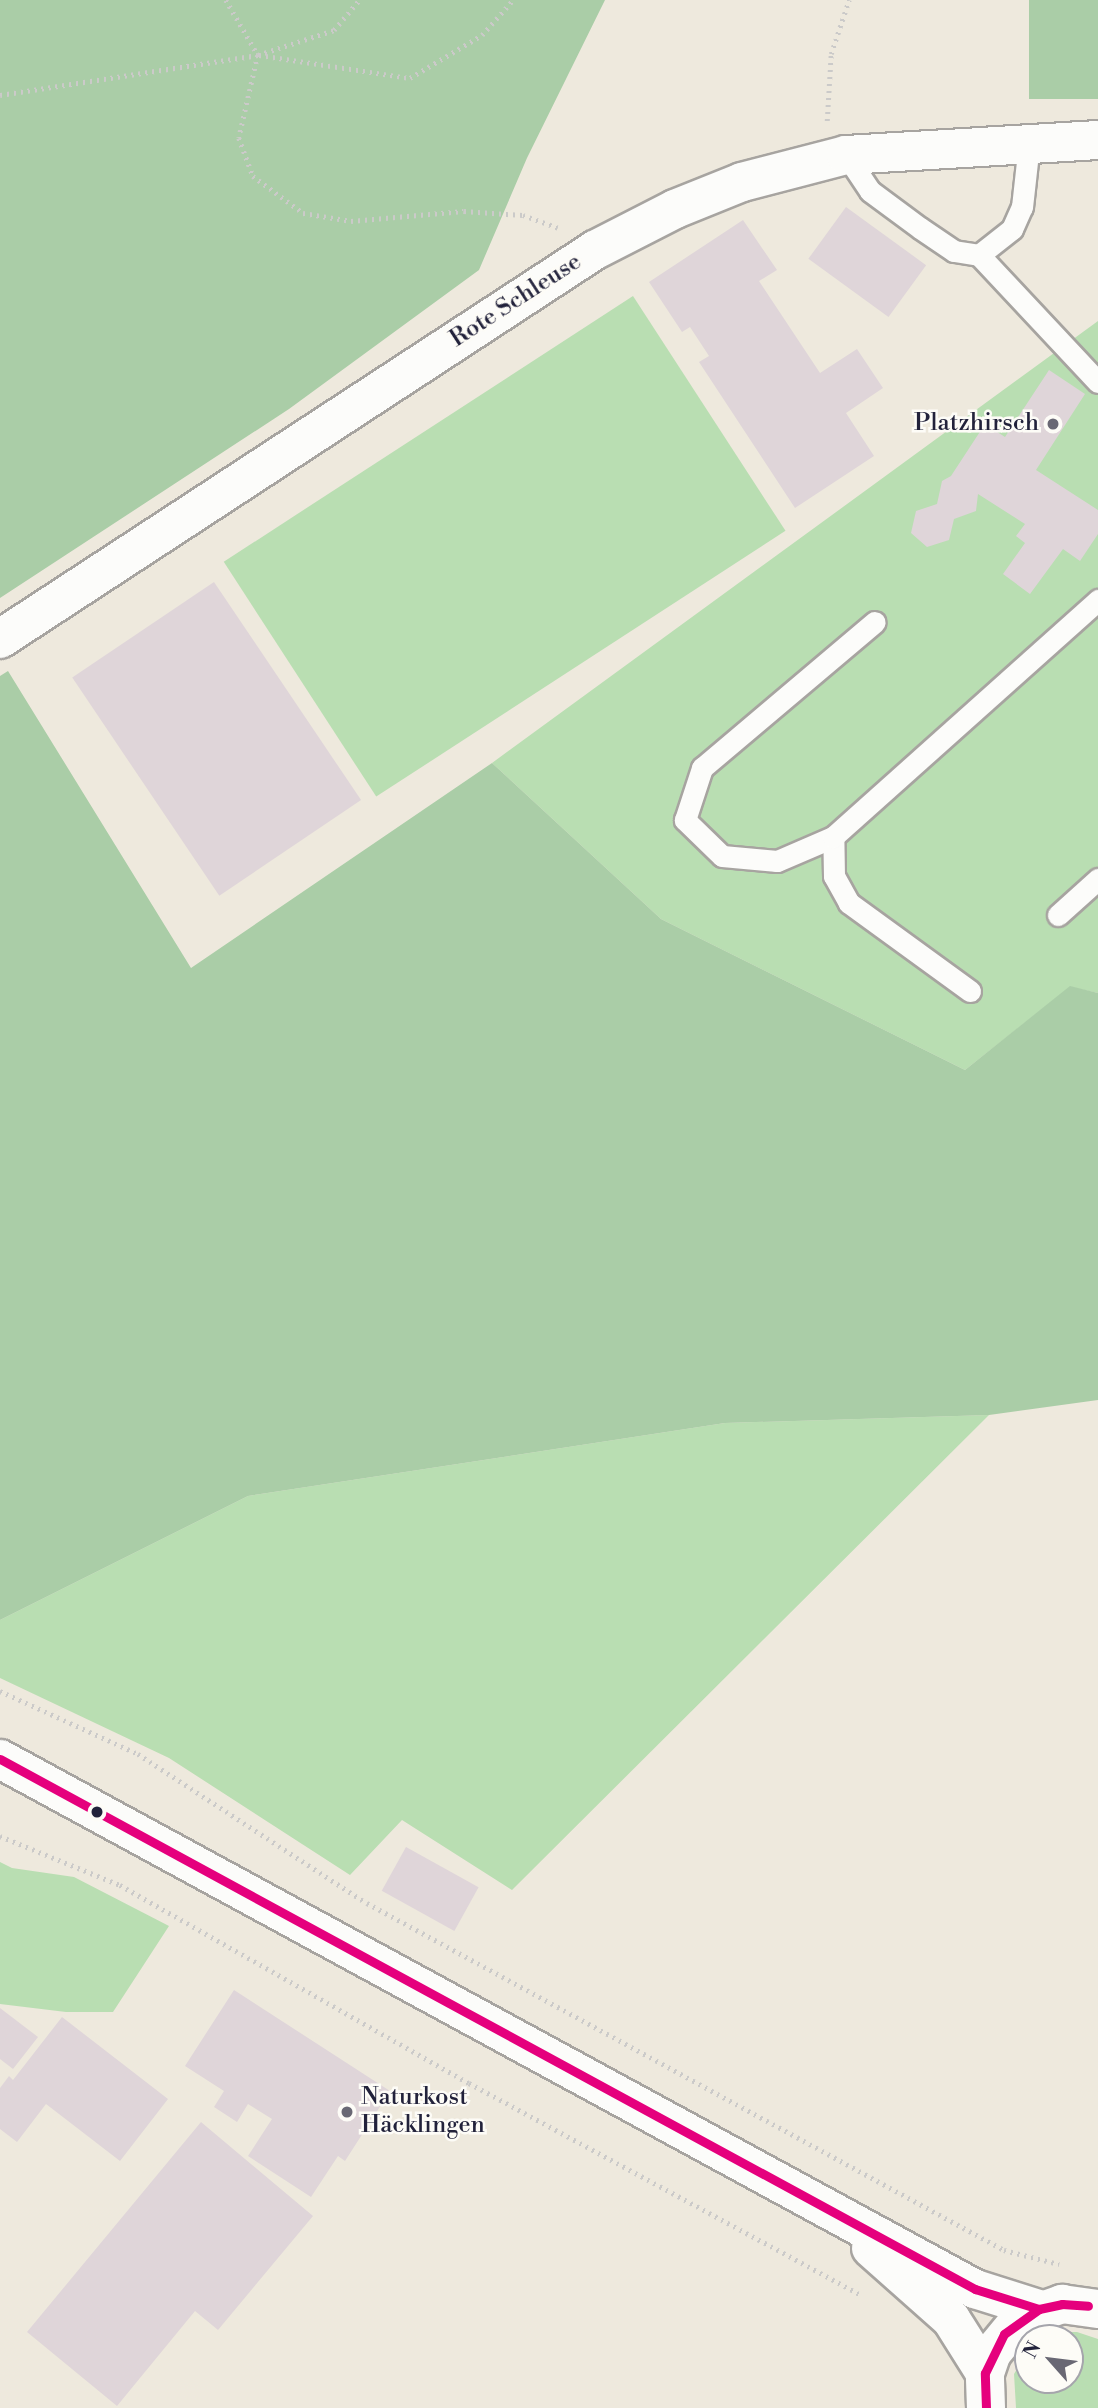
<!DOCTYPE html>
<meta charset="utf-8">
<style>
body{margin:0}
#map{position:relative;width:1098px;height:2408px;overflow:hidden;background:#eee9dd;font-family:"Libre Bodoni",serif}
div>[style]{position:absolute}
.green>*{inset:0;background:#b9deb2;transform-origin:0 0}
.forest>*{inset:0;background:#aacda7;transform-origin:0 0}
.building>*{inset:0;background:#dfd5d9;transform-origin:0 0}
.path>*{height:4.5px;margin-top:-2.25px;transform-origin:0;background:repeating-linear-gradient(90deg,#cbcac9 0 2px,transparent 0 7px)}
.roads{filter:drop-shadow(2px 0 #a7a4a0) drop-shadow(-2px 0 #a7a4a0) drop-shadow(0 2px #a7a4a0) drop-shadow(0 -2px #a7a4a0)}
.lane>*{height:21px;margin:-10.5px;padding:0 10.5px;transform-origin:10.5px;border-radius:10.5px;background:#fcfcfa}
.secondary>*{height:38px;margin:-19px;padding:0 19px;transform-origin:19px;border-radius:19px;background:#fcfcfa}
.bus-1>*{height:9px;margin:-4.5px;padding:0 4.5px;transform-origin:4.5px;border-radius:4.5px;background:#e5007d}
.dots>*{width:19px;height:19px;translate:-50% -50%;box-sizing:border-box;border:4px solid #fdfcf7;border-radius:50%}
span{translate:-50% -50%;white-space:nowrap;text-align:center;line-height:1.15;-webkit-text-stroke:5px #fdfcf7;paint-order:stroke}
.street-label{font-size:24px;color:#22223b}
.poi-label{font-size:24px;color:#22223b}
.right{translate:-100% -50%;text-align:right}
.left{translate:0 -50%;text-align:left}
.north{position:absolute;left:1014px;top:2324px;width:70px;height:70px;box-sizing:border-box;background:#fdfcf7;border:2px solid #a5a5ac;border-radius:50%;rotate:298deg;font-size:19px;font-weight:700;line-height:28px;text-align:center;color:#22223b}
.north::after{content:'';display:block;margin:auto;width:24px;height:32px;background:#696874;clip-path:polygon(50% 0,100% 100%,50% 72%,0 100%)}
</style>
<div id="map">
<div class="green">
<i style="left:633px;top:296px;width:280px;height:488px;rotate:57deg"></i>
<i style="clip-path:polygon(1098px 321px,1098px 993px,1070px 987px,965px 1070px,661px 919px,492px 763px)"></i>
<i style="clip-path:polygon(989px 1415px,512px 1890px,402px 1820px,350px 1875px,169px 1758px,0 1678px,0 1620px,248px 1496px,725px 1423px)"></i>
<i style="clip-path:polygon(0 1862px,12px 1868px,74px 1877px,169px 1926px,113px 2012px,66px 2012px,0 2004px)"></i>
<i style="clip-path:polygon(1056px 2332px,1077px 2332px,1098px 2339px,1098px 2408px,1016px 2408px,1014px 2374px,1028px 2350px,1028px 2380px,1070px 2380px,1070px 2338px,1043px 2338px)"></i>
</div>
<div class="forest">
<i style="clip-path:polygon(0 0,605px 0,527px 158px,479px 270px,289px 409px,0 598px)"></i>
<i style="left:1029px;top:0;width:69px;height:99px"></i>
<i style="clip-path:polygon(8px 671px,191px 968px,492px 763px,661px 919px,965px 1070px,1070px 986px,1098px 993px,1098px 1400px,989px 1415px,725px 1423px,248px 1496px,0 1620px,0 676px)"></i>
</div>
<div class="building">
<i style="left:846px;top:207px;width:99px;height:64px;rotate:36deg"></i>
<i style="clip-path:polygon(743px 220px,777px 270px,759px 281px,820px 373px,857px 349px,883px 388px,846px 413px,874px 456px,795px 508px,699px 362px,709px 356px,690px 327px,682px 332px,649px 282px)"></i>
<i style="clip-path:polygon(1049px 370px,1085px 394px,1036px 470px,1098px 510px,1098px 534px,1080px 561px,1063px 549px,1030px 594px,1003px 574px,1025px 543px,1016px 536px,1025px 524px,978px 494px,976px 511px,954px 519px,949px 540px,927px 547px,911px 533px,916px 511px,937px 504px,942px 481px,951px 476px,985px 424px,1005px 437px)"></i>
<i style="left:214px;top:582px;width:263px;height:171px;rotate:56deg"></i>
<i style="left:406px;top:1847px;width:83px;height:50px;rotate:29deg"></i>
<i style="clip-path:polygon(234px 1990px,390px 2091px,345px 2161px,338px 2156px,311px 2197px,248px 2156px,272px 2119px,248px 2104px,237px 2122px,214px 2107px,224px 2091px,185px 2066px)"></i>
<i style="clip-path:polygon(0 2008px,38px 2037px,13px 2069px,0 2059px)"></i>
<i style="clip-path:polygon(62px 2017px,168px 2099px,120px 2161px,46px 2104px,17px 2142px,0 2129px,0 2088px,9px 2076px,13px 2080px)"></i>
<i style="clip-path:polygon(201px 2122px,313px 2216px,218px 2330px,195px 2311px,117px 2406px,27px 2332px)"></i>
</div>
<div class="path">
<i style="left:226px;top:0;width:64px;rotate:59.8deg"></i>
<i style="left:258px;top:55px;width:85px;rotate:102.9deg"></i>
<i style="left:239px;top:138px;width:40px;rotate:69.8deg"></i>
<i style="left:253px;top:176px;width:62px;rotate:36.5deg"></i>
<i style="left:303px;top:213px;width:49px;rotate:9.5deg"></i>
<i style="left:351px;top:221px;width:113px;rotate:-5.1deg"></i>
<i style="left:464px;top:211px;width:59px;rotate:3.9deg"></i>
<i style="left:523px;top:215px;width:37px;rotate:20deg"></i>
<i style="left:259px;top:55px;width:153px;rotate:8.7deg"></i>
<i style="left:410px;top:78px;width:84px;rotate:-30.8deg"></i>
<i style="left:482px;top:35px;width:47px;rotate:-48.5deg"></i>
<i style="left:0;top:95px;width:261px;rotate:-8.8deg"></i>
<i style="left:258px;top:55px;width:80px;rotate:-18.2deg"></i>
<i style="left:334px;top:30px;width:39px;rotate:-50deg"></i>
<i style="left:827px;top:121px;width:67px;rotate:-86.6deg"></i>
<i style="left:831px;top:54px;width:57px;rotate:-71.6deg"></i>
<i style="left:0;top:1691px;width:152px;rotate:24.5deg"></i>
<i style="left:138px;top:1754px;width:273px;rotate:33.1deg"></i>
<i style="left:367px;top:1903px;width:725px;rotate:28.58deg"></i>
<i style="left:1004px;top:2250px;width:57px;rotate:14.3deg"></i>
<i style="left:0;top:1836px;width:130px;rotate:22.2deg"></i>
<i style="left:120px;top:1885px;width:401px;rotate:29.6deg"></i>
<i style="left:469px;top:2083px;width:446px;rotate:28.4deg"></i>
</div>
<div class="roads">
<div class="lane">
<i style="left:846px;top:155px;width:43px;rotate:56.3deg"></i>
<i style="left:870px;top:191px;width:62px;rotate:36.5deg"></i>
<i style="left:920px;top:228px;width:41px;rotate:34.1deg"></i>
<i style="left:954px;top:251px;width:25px;rotate:9deg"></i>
<i style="left:979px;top:255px;width:174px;rotate:46.9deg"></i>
<i style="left:979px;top:255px;width:42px;rotate:-38.2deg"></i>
<i style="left:1012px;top:229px;width:24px;rotate:-66deg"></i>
<i style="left:1022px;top:207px;width:63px;rotate:-83.7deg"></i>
<i style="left:833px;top:837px;width:61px;rotate:156.8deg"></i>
<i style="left:777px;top:861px;width:55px;rotate:-174.8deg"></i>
<i style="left:722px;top:856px;width:52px;rotate:-135.8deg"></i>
<i style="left:685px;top:820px;width:55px;rotate:-71.9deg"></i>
<i style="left:702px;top:768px;width:226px;rotate:-40.2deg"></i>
<i style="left:1058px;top:915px;width:54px;rotate:-42deg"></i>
<i style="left:970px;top:991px;width:150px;rotate:-144deg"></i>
<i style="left:849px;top:903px;width:31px;rotate:-119deg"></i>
<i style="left:834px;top:876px;width:39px;rotate:-91deg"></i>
<i style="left:833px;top:837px;width:356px;rotate:-41.8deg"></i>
</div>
<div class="secondary">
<i style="left:0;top:639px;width:711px;rotate:-33.18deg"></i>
<i style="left:595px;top:250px;width:90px;rotate:-27.1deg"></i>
<i style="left:675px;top:209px;width:72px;rotate:-21.9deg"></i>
<i style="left:742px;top:182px;width:107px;rotate:-14.6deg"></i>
<i style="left:846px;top:155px;width:252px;rotate:-3.4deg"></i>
<i style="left:0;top:1759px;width:1110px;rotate:28.53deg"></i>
<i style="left:975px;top:2289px;width:67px;rotate:17.4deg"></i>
<i style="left:871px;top:2248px;width:107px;rotate:41.6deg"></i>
<i style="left:951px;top:2319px;width:64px;rotate:57.8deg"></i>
<i style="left:986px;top:2408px;width:35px;rotate:-92deg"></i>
<i style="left:985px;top:2373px;width:21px;rotate:-71deg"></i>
<i style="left:992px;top:2353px;width:44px;rotate:-50.5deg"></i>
<i style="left:1020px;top:2319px;width:45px;rotate:-19.7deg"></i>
<i style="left:1062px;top:2304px;width:36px;rotate:8deg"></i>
</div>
</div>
<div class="bus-1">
<i style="left:0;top:1759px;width:1110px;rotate:28.53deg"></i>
<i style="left:975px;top:2289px;width:67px;rotate:17.4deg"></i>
<i style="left:986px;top:2408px;width:35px;rotate:-92deg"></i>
<i style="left:985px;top:2373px;width:43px;rotate:-64deg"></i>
<i style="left:1004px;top:2334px;width:43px;rotate:-35.5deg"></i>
<i style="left:1039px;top:2309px;width:24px;rotate:-12deg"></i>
<i style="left:1062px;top:2304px;width:26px;rotate:4deg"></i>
</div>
<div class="dots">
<i style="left:1053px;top:424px;background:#696874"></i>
<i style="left:97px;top:1812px;background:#22223b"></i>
<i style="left:347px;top:2112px;background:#696874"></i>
</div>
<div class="street-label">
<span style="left:516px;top:301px;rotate:-33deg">Rote Schleuse</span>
</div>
<div class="poi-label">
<span class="right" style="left:1039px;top:424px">Platzhirsch</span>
<span class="left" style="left:361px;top:2112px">Naturkost<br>Häcklingen</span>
</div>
<div class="north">N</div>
</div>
